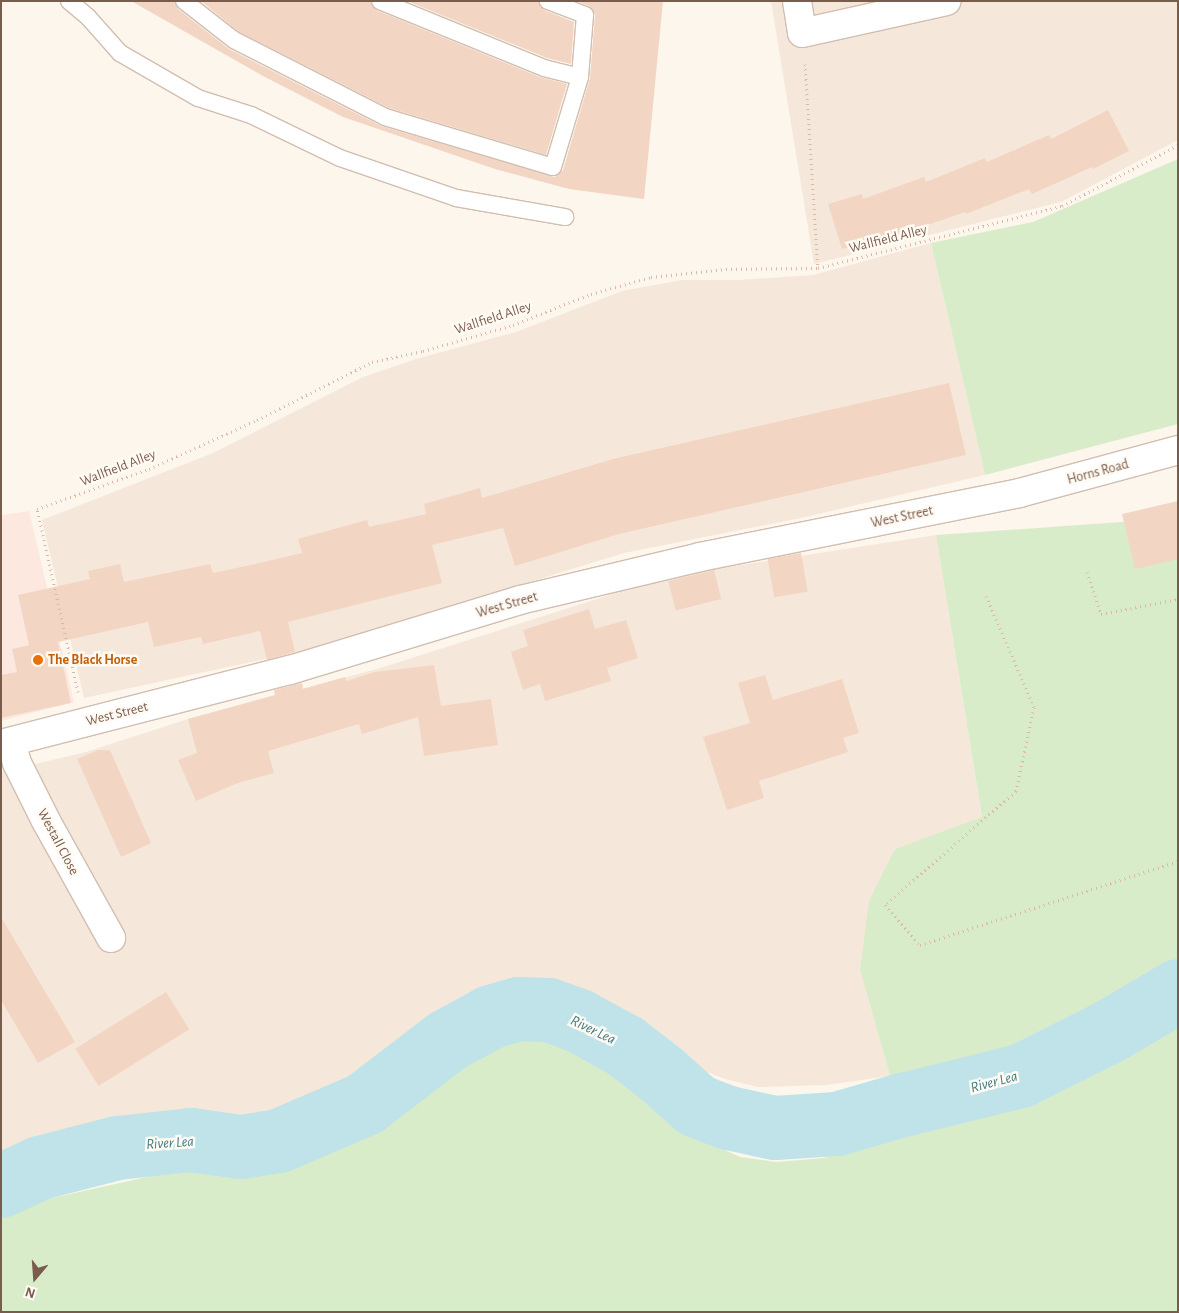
<!DOCTYPE html>
<style>
body{margin:0}
#map{position:relative;width:1179px;height:1313px;overflow:hidden;background:#fdf6ec;font-family:"Alegreya Sans",sans-serif}
div>[style]{position:absolute}
.residential>*{inset:0;background:#f5e8da}
.commercial>*{inset:0;background:#fde8e0}
.green>*{inset:0;background:#d8ecc9}
.river>*{height:64px;margin:-32px;padding:0 32px;transform-origin:32px;border-radius:32px;background:#bfe3e8}
.building>*{inset:0;background:#f3d5c3;transform-origin:0 0}
.path>*{height:3px;margin-top:-1.5px;transform-origin:0;background:repeating-linear-gradient(90deg,#d9b8a5 0 1px,transparent 0 5px)}
.roads{filter:drop-shadow(1px 0 #d1beb0) drop-shadow(-1px 0 #d1beb0) drop-shadow(0 1px #d1beb0) drop-shadow(0 -1px #d1beb0)}
.service>*{height:16px;margin:-8px;padding:0 8px;transform-origin:8px;border-radius:8px;background:#fff}
.minor>*{height:28px;margin:-14px;padding:0 14px;transform-origin:14px;border-radius:14px;background:#fff}
.dots>*{width:14px;height:14px;translate:-50% -50%;box-sizing:border-box;border:2px solid #fffaf3;border-radius:50%}
span{translate:-50% -50%;white-space:nowrap;text-align:center;line-height:1.15;-webkit-text-stroke:5px #fffaf3;paint-order:stroke}
.street-label{font-size:14px;color:#7a5c4d}
.food-label{font-size:14px;color:#c56008;font-weight:700}
.left{translate:0 -50%;text-align:left}
.water-label{font-size:15px;color:#437c86;font-style:italic}
.frame{position:absolute;inset:0;border:2px solid #7a5c4d;pointer-events:none}
.north{position:absolute;left:10px;top:1253px;width:50px;height:50px;-webkit-text-stroke:4px #fffaf3;paint-order:stroke;rotate:198deg;font-size:14px;font-weight:700;line-height:20px;text-align:center;color:#7a5c4d}
.north::after{content:'';display:block;margin:auto;width:18px;height:22px;background:#7a5c4d;clip-path:polygon(50% 0,100% 100%,50% 72%,0 100%)}
</style>
<div id="map">
<div class="residential">
<i style="clip-path:polygon(771px 1px,1178px 1px,1178px 140px,1061px 202px,814px 264px)"></i>
<i style="clip-path:polygon(931px 243px,985px 475px,801px 518px,624px 553px,312px 649px,84px 698px,42px 520px,213px 453px,363px 377px,416px 359px,516px 332px,622px 291px,682px 280px,739px 280px,813px 275px)"></i>
<i style="clip-path:polygon(936px 535px,982px 818px,895px 849px,860px 970px,890px 1076px,826px 1085px,758px 1087px,725px 1079px,679px 1061px,639px 1041px,587px 1004px,546px 985px,517px 982px,489px 993px,399px 1053px,328px 1092px,263px 1117px,231px 1119px,194px 1112px,84px 1125px,38px 1138px,1px 1157px,1px 772px,86px 752px,188px 719px,377px 669px,669px 576px)"></i>
</div>
<div class="commercial">
<i style="clip-path:polygon(29px 511px,74px 702px,1px 721px,1px 515px)"></i>
</div>
<div class="green">
<i style="clip-path:polygon(1178px 159px,1178px 424px,985px 475px,931px 243px,1033px 222px)"></i>
<i style="clip-path:polygon(1178px 518px,1178px 1312px,1px 1312px,1px 1219px,34px 1202px,183px 1169px,250px 1171px,293px 1164px,409px 1106px,456px 1065px,487px 1045px,521px 1033px,565px 1041px,590px 1050px,633px 1078px,676px 1119px,710px 1143px,740px 1157px,776px 1162px,824px 1158px,864px 1145px,896px 1097px,860px 970px,869px 901px,895px 849px,982px 817px,936px 535px)"></i>
</div>
<div class="river">
<i style="left:1px;top:1186px;width:43px;rotate:-24.8deg"></i>
<i style="left:40px;top:1168px;width:81px;rotate:-14.4deg"></i>
<i style="left:118px;top:1148px;width:73px;rotate:-6.3deg"></i>
<i style="left:191px;top:1140px;width:50px;rotate:8deg"></i>
<i style="left:241px;top:1147px;width:38px;rotate:-9deg"></i>
<i style="left:279px;top:1141px;width:94px;rotate:-23.3deg"></i>
<i style="left:365px;top:1104px;width:103px;rotate:-37.5deg"></i>
<i style="left:447px;top:1041px;width:50px;rotate:-28.6deg"></i>
<i style="left:491px;top:1017px;width:29px;rotate:-16deg"></i>
<i style="left:519px;top:1009px;width:30px;rotate:2deg"></i>
<i style="left:549px;top:1010px;width:32px;rotate:20deg"></i>
<i style="left:579px;top:1021px;width:52px;rotate:28.5deg"></i>
<i style="left:625px;top:1046px;width:46px;rotate:37.9deg"></i>
<i style="left:661px;top:1074px;width:48px;rotate:41.6deg"></i>
<i style="left:697px;top:1106px;width:34px;rotate:21deg"></i>
<i style="left:729px;top:1118px;width:47px;rotate:12.3deg"></i>
<i style="left:775px;top:1128px;width:62px;rotate:-3.7deg"></i>
<i style="left:837px;top:1124px;width:69px;rotate:-16.1deg"></i>
<i style="left:903px;top:1105px;width:122px;rotate:-13.8deg"></i>
<i style="left:1021px;top:1076px;width:98px;rotate:-26.6deg"></i>
<i style="left:1109px;top:1032px;width:80px;rotate:-30.7deg"></i>
</div>
<div class="building">
<i style="clip-path:polygon(131px 1px,174px 1px,178px 9px,229px 49px,381px 126px,555px 177px,563px 170px,590px 78px,595px 15px,589px 6px,577px 1px,663px 1px,644px 199px,569px 189px,495px 169px,343px 117px,263px 76px)"></i>
<i style="clip-path:polygon(201px 1px,370px 1px,376px 10px,540px 77px,567px 84px,546px 155px,389px 108px,239px 32px)"></i>
<i style="clip-path:polygon(407px 1px,538px 1px,544px 10px,574px 22px,571px 64px,547px 58px)"></i>
<i style="clip-path:polygon(1108px 110px,1129px 151px,1093px 169px,1092px 167px,1032px 194px,1029px 189px,966px 214px,965px 212px,902px 234px,842px 249px,828px 204px,862px 194px,863px 199px,924px 177px,926px 182px,985px 158px,987px 162px,1049px 135px,1051px 139px)"></i>
<i style="clip-path:polygon(949px 383px,966px 455px,619px 534px,515px 566px,503px 528px,432px 545px,442px 583px,288px 622px,295px 652px,267px 660px,260px 631px,203px 644px,201px 637px,154px 647px,148px 622px,58px 642px,71px 703px,1px 718px,1px 675px,17px 672px,12px 649px,29px 645px,18px 595px,90px 579px,88px 571px,120px 564px,124px 582px,210px 564px,213px 573px,246px 566px,302px 553px,298px 539px,367px 520px,369px 527px,426px 514px,424px 504px,480px 488px,482px 498px,613px 459px)"></i>
<i style="clip-path:polygon(1178px 501px,1178px 559px,1135px 569px,1122px 514px)"></i>
<i style="left:801px;top:553px;width:39px;height:34px;rotate:80deg"></i>
<i style="left:714px;top:570px;width:30px;height:47px;rotate:76deg"></i>
<i style="clip-path:polygon(589px 609px,595px 629px,626px 620px,638px 658px,607px 668px,611px 681px,545px 701px,540px 684px,523px 690px,511px 652px,528px 646px,523px 630px)"></i>
<i style="clip-path:polygon(434px 665px,441px 706px,491px 699px,498px 745px,424px 756px,418px 717px,362px 734px,359px 724px,268px 751px,274px 773px,238px 783px,196px 801px,178px 760px,197px 753px,188px 719px,275px 695px,274px 690px,302px 683px,303px 689px,345px 677px,346px 681px,375px 672px)"></i>
<i style="clip-path:polygon(765px 675px,773px 700px,842px 679px,859px 733px,843px 738px,848px 752px,759px 781px,764px 798px,727px 810px,703px 737px,750px 723px,738px 683px)"></i>
<i style="clip-path:polygon(98px 750px,110px 750px,151px 843px,121px 857px,77px 759px)"></i>
<i style="clip-path:polygon(1px 917px,75px 1042px,38px 1063px,1px 1000px)"></i>
<i style="left:166px;top:992px;width:44px;height:107px;rotate:58deg"></i>
</div>
<div class="path">
<i style="left:805px;top:64px;width:204px;rotate:86.4deg"></i>
<i style="left:1087px;top:572px;width:44px;rotate:71.6deg"></i>
<i style="left:1101px;top:614px;width:78px;rotate:-11deg"></i>
<i style="left:986px;top:596px;width:121px;rotate:66.6deg"></i>
<i style="left:1034px;top:707px;width:86px;rotate:102.1deg"></i>
<i style="left:1016px;top:791px;width:174px;rotate:139deg"></i>
<i style="left:885px;top:905px;width:53px;rotate:48.8deg"></i>
<i style="left:920px;top:945px;width:271px;rotate:-18deg"></i>
<i style="left:78px;top:692px;width:188px;rotate:-102.6deg"></i>
<i style="left:37px;top:509px;width:119px;rotate:-19.7deg"></i>
<i style="left:149px;top:469px;width:119px;rotate:-24.4deg"></i>
<i style="left:257px;top:420px;width:129px;rotate:-26.8deg"></i>
<i style="left:372px;top:362px;width:52px;rotate:-12.2deg"></i>
<i style="left:423px;top:351px;width:94px;rotate:-16.1deg"></i>
<i style="left:513px;top:325px;width:84px;rotate:-21.7deg"></i>
<i style="left:591px;top:294px;width:62px;rotate:-15.8deg"></i>
<i style="left:651px;top:277px;width:75px;rotate:-6.1deg"></i>
<i style="left:726px;top:269px;width:92px;rotate:-0.6deg"></i>
<i style="left:818px;top:268px;width:252px;rotate:-14.3deg"></i>
<i style="left:1062px;top:206px;width:131px;rotate:-27.7deg"></i>
</div>
<div class="roads">
<div class="service">
<i style="left:69px;top:1px;width:25px;rotate:40deg"></i>
<i style="left:88px;top:17px;width:48px;rotate:48.4deg"></i>
<i style="left:120px;top:53px;width:90px;rotate:30deg"></i>
<i style="left:198px;top:98px;width:56px;rotate:17.8deg"></i>
<i style="left:251px;top:115px;width:99px;rotate:25.8deg"></i>
<i style="left:340px;top:158px;width:123px;rotate:19deg"></i>
<i style="left:456px;top:198px;width:111px;rotate:9.9deg"></i>
<i style="left:184px;top:1px;width:63px;rotate:38deg"></i>
<i style="left:234px;top:40px;width:169px;rotate:27deg"></i>
<i style="left:385px;top:117px;width:175px;rotate:16.6deg"></i>
<i style="left:553px;top:167px;width:94px;rotate:-73.3deg"></i>
<i style="left:580px;top:77px;width:62px;rotate:-85.4deg"></i>
<i style="left:585px;top:15px;width:40px;rotate:-159deg"></i>
<i style="left:380px;top:1px;width:177px;rotate:22.2deg"></i>
<i style="left:544px;top:68px;width:37px;rotate:14deg"></i>
</div>
<div class="minor">
<i style="left:797px;top:1px;width:32px;rotate:81deg"></i>
<i style="left:802px;top:33px;width:148px;rotate:-12.5deg"></i>
<i style="left:11px;top:742px;width:22px;rotate:74deg"></i>
<i style="left:17px;top:763px;width:65px;rotate:63.4deg"></i>
<i style="left:46px;top:821px;width:134px;rotate:60.9deg"></i>
<i style="left:1px;top:744px;width:298px;rotate:-14.4deg"></i>
<i style="left:290px;top:670px;width:240px;rotate:-16.9deg"></i>
<i style="left:520px;top:600px;width:185px;rotate:-13.4deg"></i>
<i style="left:700px;top:557px;width:325px;rotate:-11.3deg"></i>
<i style="left:1019px;top:493px;width:165px;rotate:-15.1deg"></i>
</div>
</div>
<div class="dots">
<i style="left:38px;top:660px;background:#e8710a"></i>
</div>
<div class="street-label">
<span style="left:888px;top:239px;rotate:-14deg">Wallfield Alley</span>
<span style="left:493px;top:318px;rotate:-18deg">Wallfield Alley</span>
<span style="left:118px;top:468px;rotate:-21deg">Wallfield Alley</span>
<span style="left:1098px;top:472px;rotate:-15deg">Horns Road</span>
<span style="left:902px;top:517px;rotate:-12deg">West Street</span>
<span style="left:507px;top:605px;rotate:-16deg">West Street</span>
<span style="left:117px;top:714px;rotate:-14deg">West Street</span>
<span style="left:58px;top:842px;rotate:62deg">Westall Close</span>
</div>
<div class="food-label">
<span class="left" style="left:48px;top:660px">The Black Horse</span>
</div>
<div class="water-label">
<span style="left:593px;top:1030px;rotate:26deg">River Lea</span>
<span style="left:994px;top:1082px;rotate:-15deg">River Lea</span>
<span style="left:170px;top:1143px;rotate:-4deg">River Lea</span>
</div>
<div class="frame"></div>
<div class="north">N</div>
</div>
